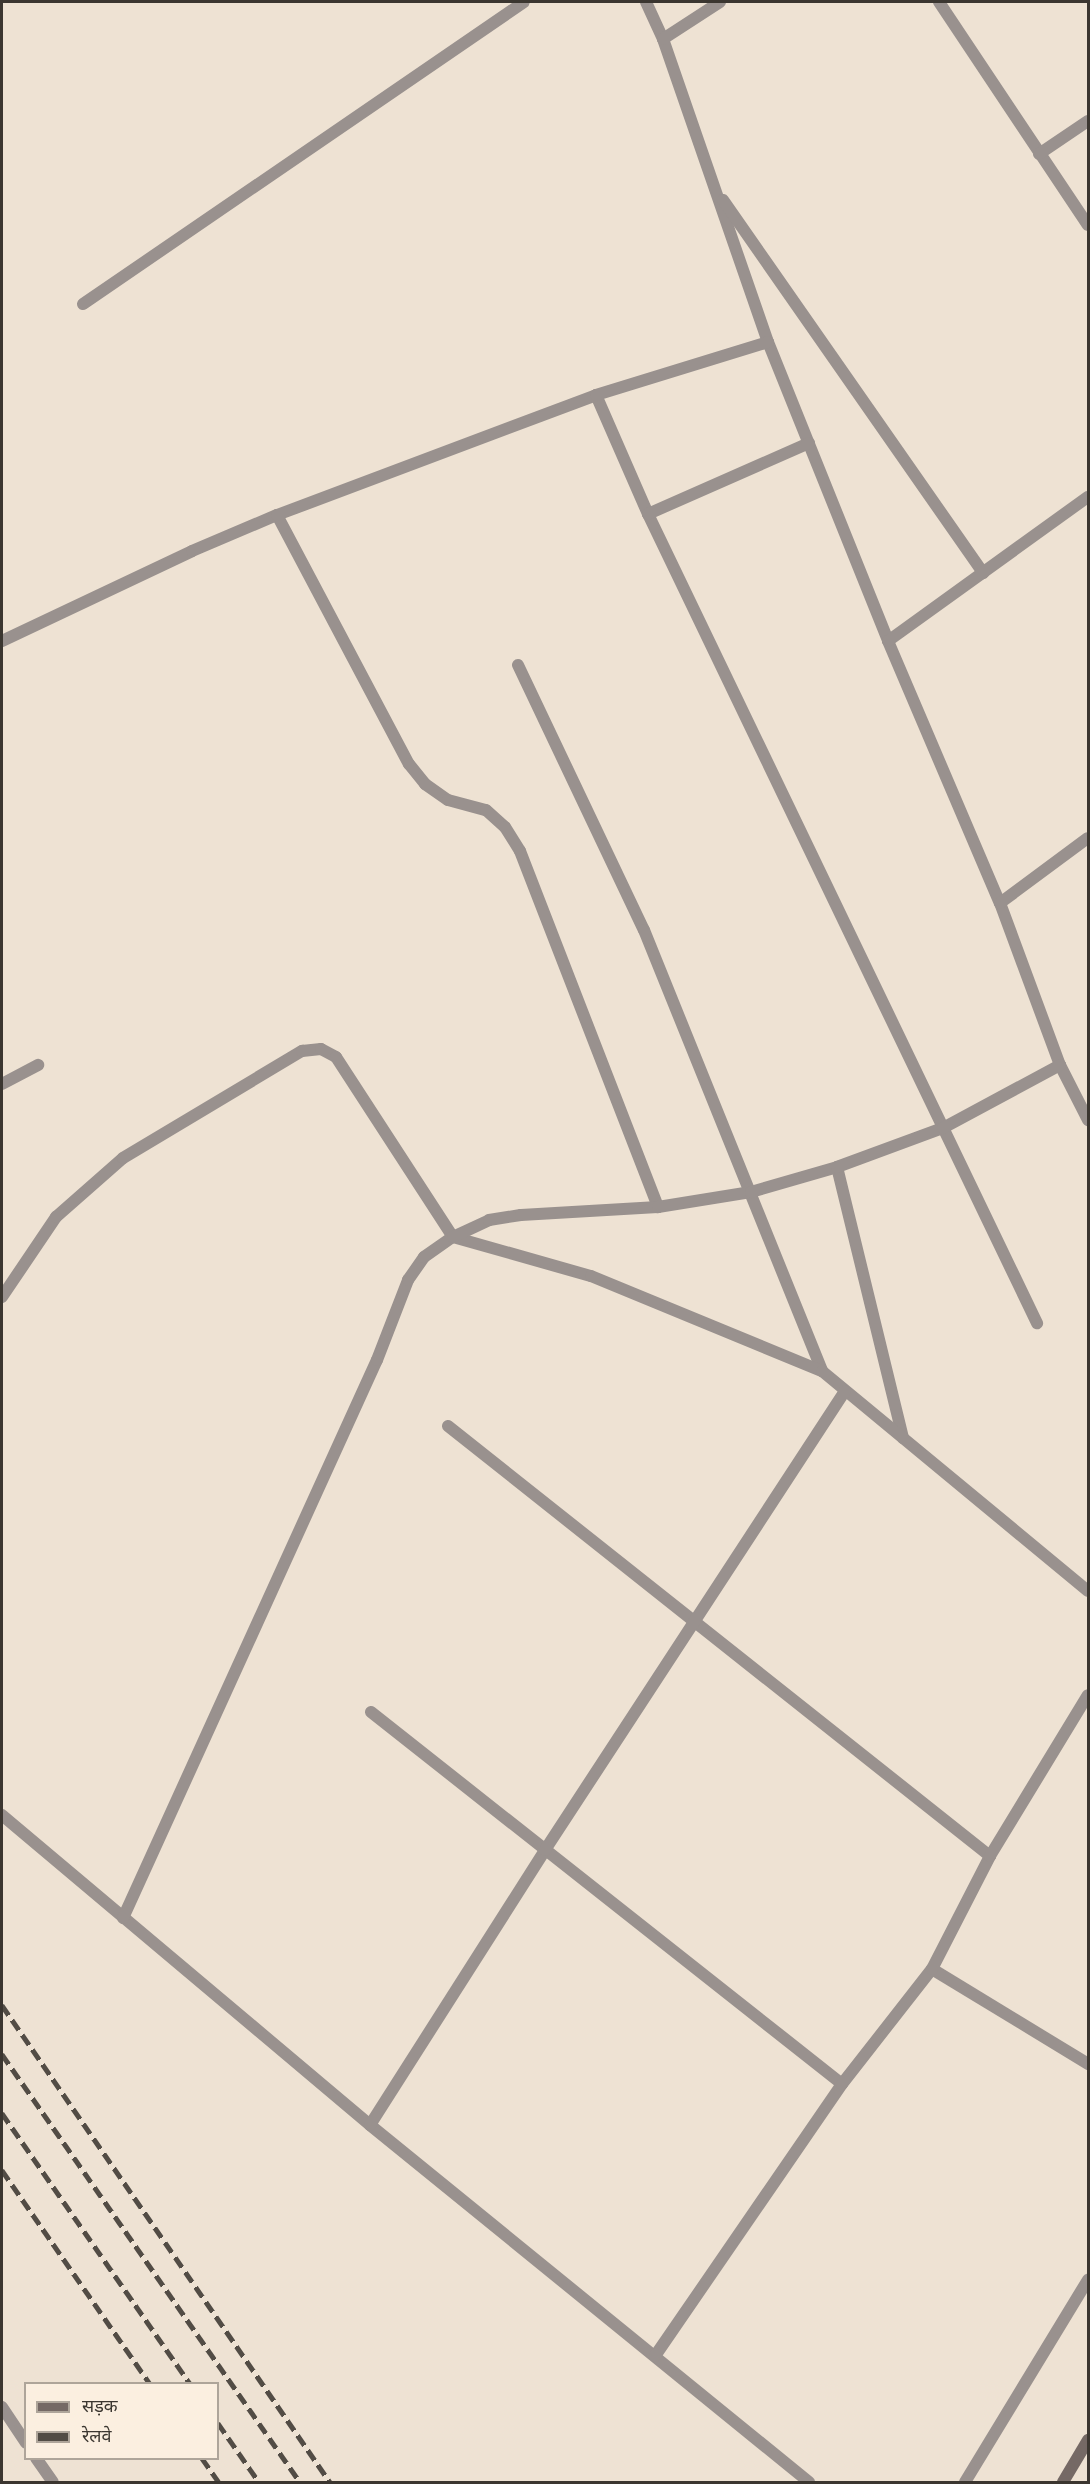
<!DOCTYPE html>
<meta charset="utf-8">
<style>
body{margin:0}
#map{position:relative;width:1090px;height:2484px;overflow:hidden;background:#eee2d3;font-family:Roboto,"Noto Sans Devanagari",sans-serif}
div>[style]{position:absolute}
.minor>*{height:12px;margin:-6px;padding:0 6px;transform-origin:6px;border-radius:6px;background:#99918e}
.secondary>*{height:12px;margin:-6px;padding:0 6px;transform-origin:6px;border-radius:6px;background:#756965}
.rail>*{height:4.5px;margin-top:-2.25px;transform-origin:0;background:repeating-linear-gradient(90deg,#524c45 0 12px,transparent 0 18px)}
span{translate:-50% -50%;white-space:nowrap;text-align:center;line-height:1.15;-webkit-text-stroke:5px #fbefe0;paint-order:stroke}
.frame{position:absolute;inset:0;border:3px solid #3b3630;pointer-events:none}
.legend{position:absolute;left:24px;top:2382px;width:195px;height:78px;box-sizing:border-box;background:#fbefe0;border:2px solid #aea59a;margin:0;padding:8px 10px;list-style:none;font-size:18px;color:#3b3630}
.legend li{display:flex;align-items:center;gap:12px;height:30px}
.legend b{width:30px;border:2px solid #aea59a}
</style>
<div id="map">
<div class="minor">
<i style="left:646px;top:2px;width:41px;rotate:65.3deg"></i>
<i style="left:663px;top:39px;width:321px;rotate:70.9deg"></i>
<i style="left:768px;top:342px;width:322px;rotate:68.1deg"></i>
<i style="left:888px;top:641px;width:285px;rotate:66.9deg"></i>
<i style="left:1000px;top:903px;width:173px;rotate:69.7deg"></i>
<i style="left:1060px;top:1065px;width:62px;rotate:63deg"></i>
<i style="left:939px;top:2px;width:268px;rotate:56.3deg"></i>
<i style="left:663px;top:39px;width:68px;rotate:-33deg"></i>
<i style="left:1039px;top:154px;width:59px;rotate:-34deg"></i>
<i style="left:723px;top:200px;width:455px;rotate:55.1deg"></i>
<i style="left:83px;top:304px;width:534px;rotate:-34.4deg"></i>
<i style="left:596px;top:395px;width:130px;rotate:66.4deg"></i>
<i style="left:648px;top:514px;width:898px;rotate:64.32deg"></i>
<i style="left:648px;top:514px;width:176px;rotate:-23.8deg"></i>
<i style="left:277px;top:515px;width:282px;rotate:62.1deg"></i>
<i style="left:409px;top:764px;width:26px;rotate:51deg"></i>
<i style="left:425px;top:784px;width:28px;rotate:35deg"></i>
<i style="left:448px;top:800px;width:39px;rotate:15deg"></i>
<i style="left:486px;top:810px;width:25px;rotate:42deg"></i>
<i style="left:505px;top:827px;width:28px;rotate:58deg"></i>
<i style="left:520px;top:851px;width:382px;rotate:68.8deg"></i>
<i style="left:2px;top:641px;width:210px;rotate:-25.3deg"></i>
<i style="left:192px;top:551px;width:92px;rotate:-23deg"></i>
<i style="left:277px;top:515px;width:341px;rotate:-20.6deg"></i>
<i style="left:596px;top:395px;width:180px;rotate:-17.1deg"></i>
<i style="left:888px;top:641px;width:246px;rotate:-35.8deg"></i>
<i style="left:518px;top:665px;width:293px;rotate:64.6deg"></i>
<i style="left:644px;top:930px;width:476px;rotate:68deg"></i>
<i style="left:1000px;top:903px;width:109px;rotate:-36.5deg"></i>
<i style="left:2px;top:1084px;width:41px;rotate:-27.8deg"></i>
<i style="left:837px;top:1167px;width:279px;rotate:76.3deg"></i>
<i style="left:2px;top:1297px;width:97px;rotate:-56deg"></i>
<i style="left:56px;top:1217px;width:89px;rotate:-41.4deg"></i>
<i style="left:123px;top:1158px;width:209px;rotate:-30.9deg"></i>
<i style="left:302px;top:1051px;width:19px;rotate:-6deg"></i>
<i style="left:321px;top:1049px;width:17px;rotate:28deg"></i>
<i style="left:336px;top:1057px;width:215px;rotate:57deg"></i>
<i style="left:453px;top:1237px;width:143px;rotate:15.8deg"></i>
<i style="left:591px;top:1276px;width:250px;rotate:22.4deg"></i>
<i style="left:822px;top:1371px;width:345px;rotate:39.6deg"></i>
<i style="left:448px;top:1426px;width:692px;rotate:38.43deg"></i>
<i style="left:371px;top:1712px;width:600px;rotate:38.3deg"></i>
<i style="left:2px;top:1815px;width:481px;rotate:40.1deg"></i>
<i style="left:370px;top:2125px;width:566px;rotate:39.12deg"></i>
<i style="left:123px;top:1918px;width:613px;rotate:-65.53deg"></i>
<i style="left:377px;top:1360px;width:86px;rotate:-68.8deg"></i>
<i style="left:408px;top:1280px;width:28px;rotate:-55deg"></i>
<i style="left:424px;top:1257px;width:35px;rotate:-35deg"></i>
<i style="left:453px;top:1237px;width:40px;rotate:-25deg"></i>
<i style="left:489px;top:1220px;width:32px;rotate:-9deg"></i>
<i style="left:521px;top:1215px;width:137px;rotate:-3.3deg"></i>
<i style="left:658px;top:1207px;width:94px;rotate:-9.2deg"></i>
<i style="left:751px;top:1192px;width:90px;rotate:-16.2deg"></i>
<i style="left:837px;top:1167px;width:113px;rotate:-20.2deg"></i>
<i style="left:943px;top:1128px;width:133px;rotate:-28.3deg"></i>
<i style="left:932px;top:1969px;width:183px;rotate:31.3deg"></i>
<i style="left:370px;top:2125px;width:326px;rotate:-57.5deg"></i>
<i style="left:545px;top:1850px;width:548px;rotate:-56.83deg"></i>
<i style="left:655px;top:2356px;width:330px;rotate:-55.5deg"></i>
<i style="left:842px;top:2084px;width:146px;rotate:-52deg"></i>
<i style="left:932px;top:1969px;width:127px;rotate:-62.8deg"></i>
<i style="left:990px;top:1856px;width:188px;rotate:-58.7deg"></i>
<i style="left:2px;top:2407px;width:43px;rotate:56.3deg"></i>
<i style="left:36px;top:2458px;width:29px;rotate:55deg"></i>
<i style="left:965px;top:2482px;width:237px;rotate:-58.7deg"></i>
</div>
<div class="secondary">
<i style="left:1063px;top:2482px;width:49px;rotate:-59.2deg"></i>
</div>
<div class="rail">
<i style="left:2px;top:2005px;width:579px;rotate:55.49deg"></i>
<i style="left:2px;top:2054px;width:522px;rotate:55.15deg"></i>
<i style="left:2px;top:2113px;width:330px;rotate:55.2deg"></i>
<i style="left:2px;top:2170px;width:260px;rotate:55.3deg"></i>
<i style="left:218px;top:2423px;width:72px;rotate:55.2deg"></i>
<i style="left:202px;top:2458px;width:29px;rotate:55deg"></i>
</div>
<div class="frame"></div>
<ul class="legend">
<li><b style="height:8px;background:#756965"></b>सड़क</li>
<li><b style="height:8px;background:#524c45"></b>रेलवे</li>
</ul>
</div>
